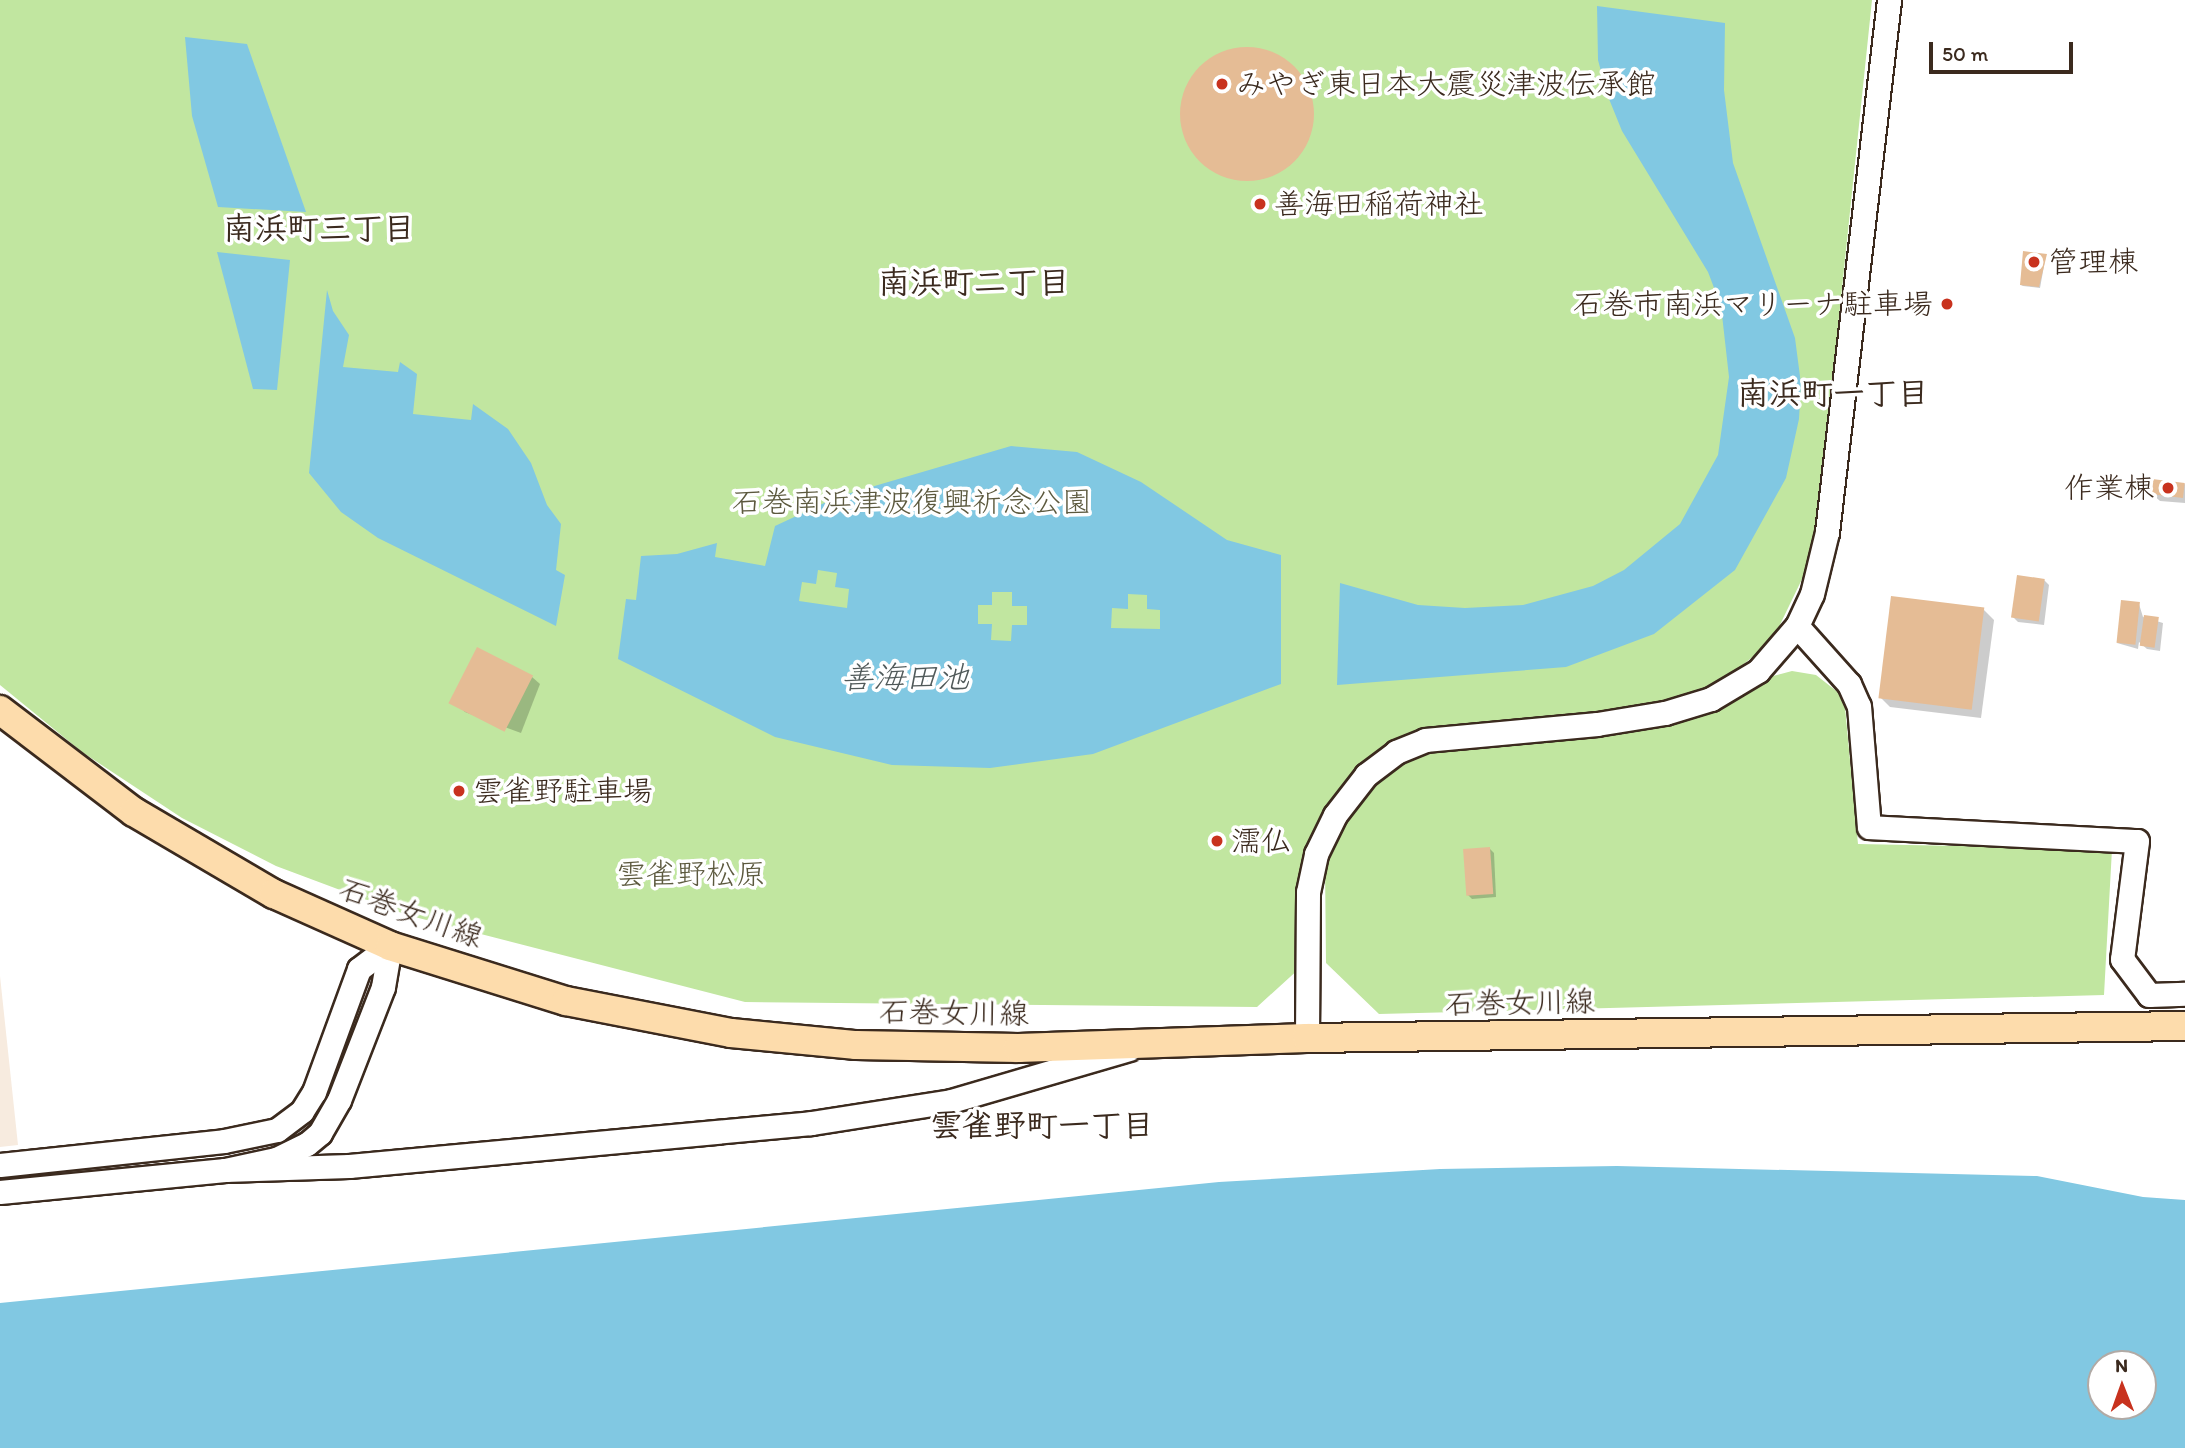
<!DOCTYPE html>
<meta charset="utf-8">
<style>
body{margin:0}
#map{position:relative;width:2185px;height:1448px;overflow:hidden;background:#fff;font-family:Itim,"Klee One",sans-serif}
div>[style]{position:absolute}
.built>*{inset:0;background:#f7ebdf}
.green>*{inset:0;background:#c1e6a0}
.water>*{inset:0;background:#81c8e2}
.shadow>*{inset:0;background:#0003}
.round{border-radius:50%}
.building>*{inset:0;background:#e5bc95;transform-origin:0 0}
.roads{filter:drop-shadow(2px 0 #3b2a1e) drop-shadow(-2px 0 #3b2a1e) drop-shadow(0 2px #3b2a1e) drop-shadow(0 -2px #3b2a1e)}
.minor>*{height:23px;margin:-11.5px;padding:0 11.5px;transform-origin:11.5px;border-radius:11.5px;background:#fff}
.major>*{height:28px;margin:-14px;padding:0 14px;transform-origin:14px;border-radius:14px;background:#fddcac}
.dots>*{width:19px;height:19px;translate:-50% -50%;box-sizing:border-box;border:4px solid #fff;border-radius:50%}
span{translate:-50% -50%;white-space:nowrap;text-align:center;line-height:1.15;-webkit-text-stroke:7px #fff;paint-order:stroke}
.poi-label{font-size:30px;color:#3b2a1e}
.left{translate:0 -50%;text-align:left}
.right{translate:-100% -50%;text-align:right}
.park-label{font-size:30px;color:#5c593e}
.street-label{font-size:30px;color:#3b2a1e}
.neighbourhood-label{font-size:32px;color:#3b2a1e;font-weight:700}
.water-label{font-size:32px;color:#505959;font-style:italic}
.north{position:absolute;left:2087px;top:1350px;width:70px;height:70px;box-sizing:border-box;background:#fff;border:2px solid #b1aaa5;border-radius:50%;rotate:359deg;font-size:19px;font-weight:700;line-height:28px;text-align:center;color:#3b2a1e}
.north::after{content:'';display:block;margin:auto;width:24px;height:32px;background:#c8321e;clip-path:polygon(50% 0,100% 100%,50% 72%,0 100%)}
.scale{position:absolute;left:1929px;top:42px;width:144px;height:32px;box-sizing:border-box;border:4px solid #3b2a1e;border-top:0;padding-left:9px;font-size:21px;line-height:24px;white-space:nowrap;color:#3b2a1e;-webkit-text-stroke:5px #fff;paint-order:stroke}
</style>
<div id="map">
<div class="built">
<i style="clip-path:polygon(0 976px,18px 1145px,0 1147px)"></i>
</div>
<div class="green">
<i style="clip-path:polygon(0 0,1872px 0,1817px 529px,1804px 575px,1772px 641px,1712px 690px,1663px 707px,1415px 733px,1323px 816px,1301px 967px,1257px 1007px,745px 1002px,407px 915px,276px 866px,182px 818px,82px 752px,0 685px)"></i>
<i style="clip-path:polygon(1792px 671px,1816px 675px,1844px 697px,1858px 844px,2112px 849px,2104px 995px,1379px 1014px,1326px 963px,1325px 866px,1361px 792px,1391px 764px,1482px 741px,1702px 712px,1773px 676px)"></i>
</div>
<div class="water">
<i style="clip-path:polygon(1597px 6px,1725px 23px,1724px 90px,1733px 163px,1795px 338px,1801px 384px,1799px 419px,1786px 478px,1735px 570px,1654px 634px,1566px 667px,1337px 685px,1340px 583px,1418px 605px,1465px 608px,1523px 605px,1593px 586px,1624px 570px,1680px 524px,1718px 455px,1729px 377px,1721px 306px,1708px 272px,1622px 131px,1607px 94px,1598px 60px)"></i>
<i style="clip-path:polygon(185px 37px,247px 44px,306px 212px,218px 207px,192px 116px)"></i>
<i style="clip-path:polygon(217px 252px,290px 260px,277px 390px,253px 389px)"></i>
<i style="clip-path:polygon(327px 290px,333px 311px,349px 335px,343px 367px,398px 372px,400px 362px,417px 374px,413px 414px,471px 420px,473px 404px,508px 429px,531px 463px,547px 505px,561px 524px,556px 570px,565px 575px,556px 626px,378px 538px,341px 512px,309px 473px)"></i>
<i style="clip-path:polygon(evenodd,1011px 446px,1077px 452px,1141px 482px,1227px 540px,1281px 555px,1281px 684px,1093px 754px,990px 768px,892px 765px,775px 737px,618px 659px,626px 599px,636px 600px,641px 556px,677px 554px,717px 543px,715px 557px,765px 566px,775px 526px,837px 497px,1011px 446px,818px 570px,837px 573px,835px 587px,849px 589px,847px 608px,799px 601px,802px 582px,816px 584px,818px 570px,1011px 446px,992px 592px,1012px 592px,1012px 606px,1027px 606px,1027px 625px,1012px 625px,1011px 641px,991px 640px,992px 624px,978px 624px,978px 605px,992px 605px,992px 592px,1011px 446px,1128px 594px,1147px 595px,1147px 609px,1160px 610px,1160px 629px,1111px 628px,1112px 608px,1128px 609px,1128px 594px)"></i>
<i style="clip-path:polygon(evenodd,1617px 1166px,2037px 1176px,2143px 1197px,2185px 1200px,2185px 1448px,0 1448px,0 1303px,1219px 1182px,1440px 1169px,1617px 1166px,2101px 1364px,2143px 1364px,2143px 1406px,2101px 1406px,2101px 1364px)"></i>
</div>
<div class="shadow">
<i class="round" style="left:1183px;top:50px;width:130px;height:130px"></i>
<i style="clip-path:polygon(2046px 255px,2040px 288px,2023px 286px,2021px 285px)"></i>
<i style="clip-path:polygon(2185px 484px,2185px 503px,2160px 501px,2152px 494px)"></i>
<i style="clip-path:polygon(2044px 580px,2049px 585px,2044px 625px,2018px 622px,2013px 617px)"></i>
<i style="clip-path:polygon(2139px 604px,2143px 617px,2163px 623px,2160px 651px,2147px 649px,2139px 642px,2138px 649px,2117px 643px)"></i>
<i style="clip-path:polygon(1984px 610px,1994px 620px,1981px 718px,1890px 707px,1880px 697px)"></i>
<i style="clip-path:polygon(532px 677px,540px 684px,521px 733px,465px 712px,458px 705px)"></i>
<i style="clip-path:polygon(1490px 849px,1494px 853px,1496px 897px,1472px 899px,1467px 894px)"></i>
</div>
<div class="building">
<i class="round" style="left:1180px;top:47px;width:134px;height:134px"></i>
<i style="clip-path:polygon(2023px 251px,2047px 254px,2039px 287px,2020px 285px)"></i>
<i style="left:2152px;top:479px;width:33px;height:15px;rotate:7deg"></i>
<i style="left:2017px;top:575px;width:28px;height:43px;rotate:8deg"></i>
<i style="left:1891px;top:596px;width:94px;height:103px;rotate:7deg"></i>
<i style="left:2121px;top:600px;width:19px;height:43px;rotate:6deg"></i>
<i style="left:2144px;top:615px;width:15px;height:31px;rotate:8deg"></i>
<i style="left:477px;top:647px;width:63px;height:63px;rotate:27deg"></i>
<i style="left:1490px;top:847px;width:47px;height:27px;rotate:86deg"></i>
</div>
<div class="roads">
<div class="minor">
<i style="left:1797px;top:626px;width:78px;rotate:48.1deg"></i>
<i style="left:1849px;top:684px;width:24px;rotate:66deg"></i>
<i style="left:1859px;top:706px;width:121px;rotate:85.3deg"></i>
<i style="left:1869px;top:827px;width:268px;rotate:3deg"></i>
<i style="left:2137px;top:841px;width:119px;rotate:97.2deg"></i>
<i style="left:2122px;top:959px;width:45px;rotate:53.1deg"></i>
<i style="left:2149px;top:995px;width:36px;rotate:-2deg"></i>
<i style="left:1307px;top:1038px;width:146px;rotate:-89.6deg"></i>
<i style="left:1308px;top:892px;width:39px;rotate:-78deg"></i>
<i style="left:1316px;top:854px;width:43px;rotate:-64deg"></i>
<i style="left:1335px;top:815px;width:51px;rotate:-52.2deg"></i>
<i style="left:1366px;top:775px;width:38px;rotate:-37deg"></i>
<i style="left:1396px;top:752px;width:31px;rotate:-22deg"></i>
<i style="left:1425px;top:740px;width:173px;rotate:-5.3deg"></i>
<i style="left:1597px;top:724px;width:69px;rotate:-9.2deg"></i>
<i style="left:1665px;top:713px;width:48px;rotate:-16.9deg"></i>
<i style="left:1711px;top:699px;width:55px;rotate:-30.8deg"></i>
<i style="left:1758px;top:671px;width:60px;rotate:-49.1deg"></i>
<i style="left:1797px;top:626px;width:35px;rotate:-65deg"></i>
<i style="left:1812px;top:594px;width:64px;rotate:-76.4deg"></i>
<i style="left:1827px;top:532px;width:536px;rotate:-83.35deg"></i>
<i style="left:0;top:1165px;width:225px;rotate:-6.1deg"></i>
<i style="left:224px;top:1141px;width:54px;rotate:-11.7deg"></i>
<i style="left:277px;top:1130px;width:31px;rotate:-37deg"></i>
<i style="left:302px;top:1111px;width:22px;rotate:-58deg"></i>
<i style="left:314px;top:1092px;width:131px;rotate:-69.9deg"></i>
<i style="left:359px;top:969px;width:39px;rotate:-37deg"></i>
<i style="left:225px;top:1170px;width:124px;rotate:-1.8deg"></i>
<i style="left:349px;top:1166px;width:464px;rotate:-5.3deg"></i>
<i style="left:811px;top:1123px;width:142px;rotate:-8.9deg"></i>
<i style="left:951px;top:1101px;width:185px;rotate:-16.3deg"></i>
<i style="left:0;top:1192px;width:226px;rotate:-5.6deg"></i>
<i style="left:225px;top:1170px;width:52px;rotate:-12.2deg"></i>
<i style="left:276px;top:1159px;width:34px;rotate:-26deg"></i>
<i style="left:307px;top:1144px;width:17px;rotate:-40deg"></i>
<i style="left:320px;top:1133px;width:38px;rotate:-60deg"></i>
<i style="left:339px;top:1100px;width:121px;rotate:-68.7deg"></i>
<i style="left:383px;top:987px;width:42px;rotate:-80.3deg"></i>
</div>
<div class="major">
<i style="left:0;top:710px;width:168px;rotate:37.3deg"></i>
<i style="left:134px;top:812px;width:162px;rotate:30.4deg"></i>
<i style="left:274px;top:894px;width:127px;rotate:24.1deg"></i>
<i style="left:390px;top:946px;width:184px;rotate:17.4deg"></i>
<i style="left:566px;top:1001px;width:168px;rotate:11deg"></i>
<i style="left:731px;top:1033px;width:126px;rotate:5.5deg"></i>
<i style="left:856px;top:1045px;width:162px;rotate:1.1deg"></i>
<i style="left:1018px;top:1048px;width:289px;rotate:-2deg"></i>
<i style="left:1307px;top:1038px;width:878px;rotate:-0.78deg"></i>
</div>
</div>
<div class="dots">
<i style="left:1222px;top:84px;background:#c8321e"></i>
<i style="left:1260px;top:204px;background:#c8321e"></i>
<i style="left:2034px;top:262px;background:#c8321e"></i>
<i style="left:1947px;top:304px;background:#c8321e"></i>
<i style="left:2168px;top:488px;background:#c8321e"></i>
<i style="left:459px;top:791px;background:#c8321e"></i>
<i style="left:1217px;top:841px;background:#c8321e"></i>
</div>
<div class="poi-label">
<span class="left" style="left:1236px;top:84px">みやぎ東日本大震災津波伝承館</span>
<span class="left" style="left:1274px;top:204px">善海田稲荷神社</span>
<span class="left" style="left:2048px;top:262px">管理棟</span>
<span class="right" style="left:1933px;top:304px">石巻市南浜マリーナ駐車場</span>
<span class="right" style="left:2154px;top:488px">作業棟</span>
<span class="left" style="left:473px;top:791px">雲雀野駐車場</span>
<span class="left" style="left:1231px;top:841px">濡仏</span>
</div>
<div class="park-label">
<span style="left:912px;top:502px">石巻南浜津波復興祈念公園</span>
<span style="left:691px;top:874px">雲雀野松原</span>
</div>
<div class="street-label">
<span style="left:411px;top:913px;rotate:20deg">石巻女川線</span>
<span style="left:1520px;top:1003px;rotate:-1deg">石巻女川線</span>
<span style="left:954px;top:1013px;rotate:1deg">石巻女川線</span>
</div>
<div class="neighbourhood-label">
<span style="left:319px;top:228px">南浜町三丁目</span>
<span style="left:974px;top:282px">南浜町二丁目</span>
<span style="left:1833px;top:393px">南浜町一丁目</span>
<span style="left:1042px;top:1125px">雲雀野町一丁目</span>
</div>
<div class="water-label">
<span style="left:905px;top:677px">善海田池</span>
</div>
<div class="north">N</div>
<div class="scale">50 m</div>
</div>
